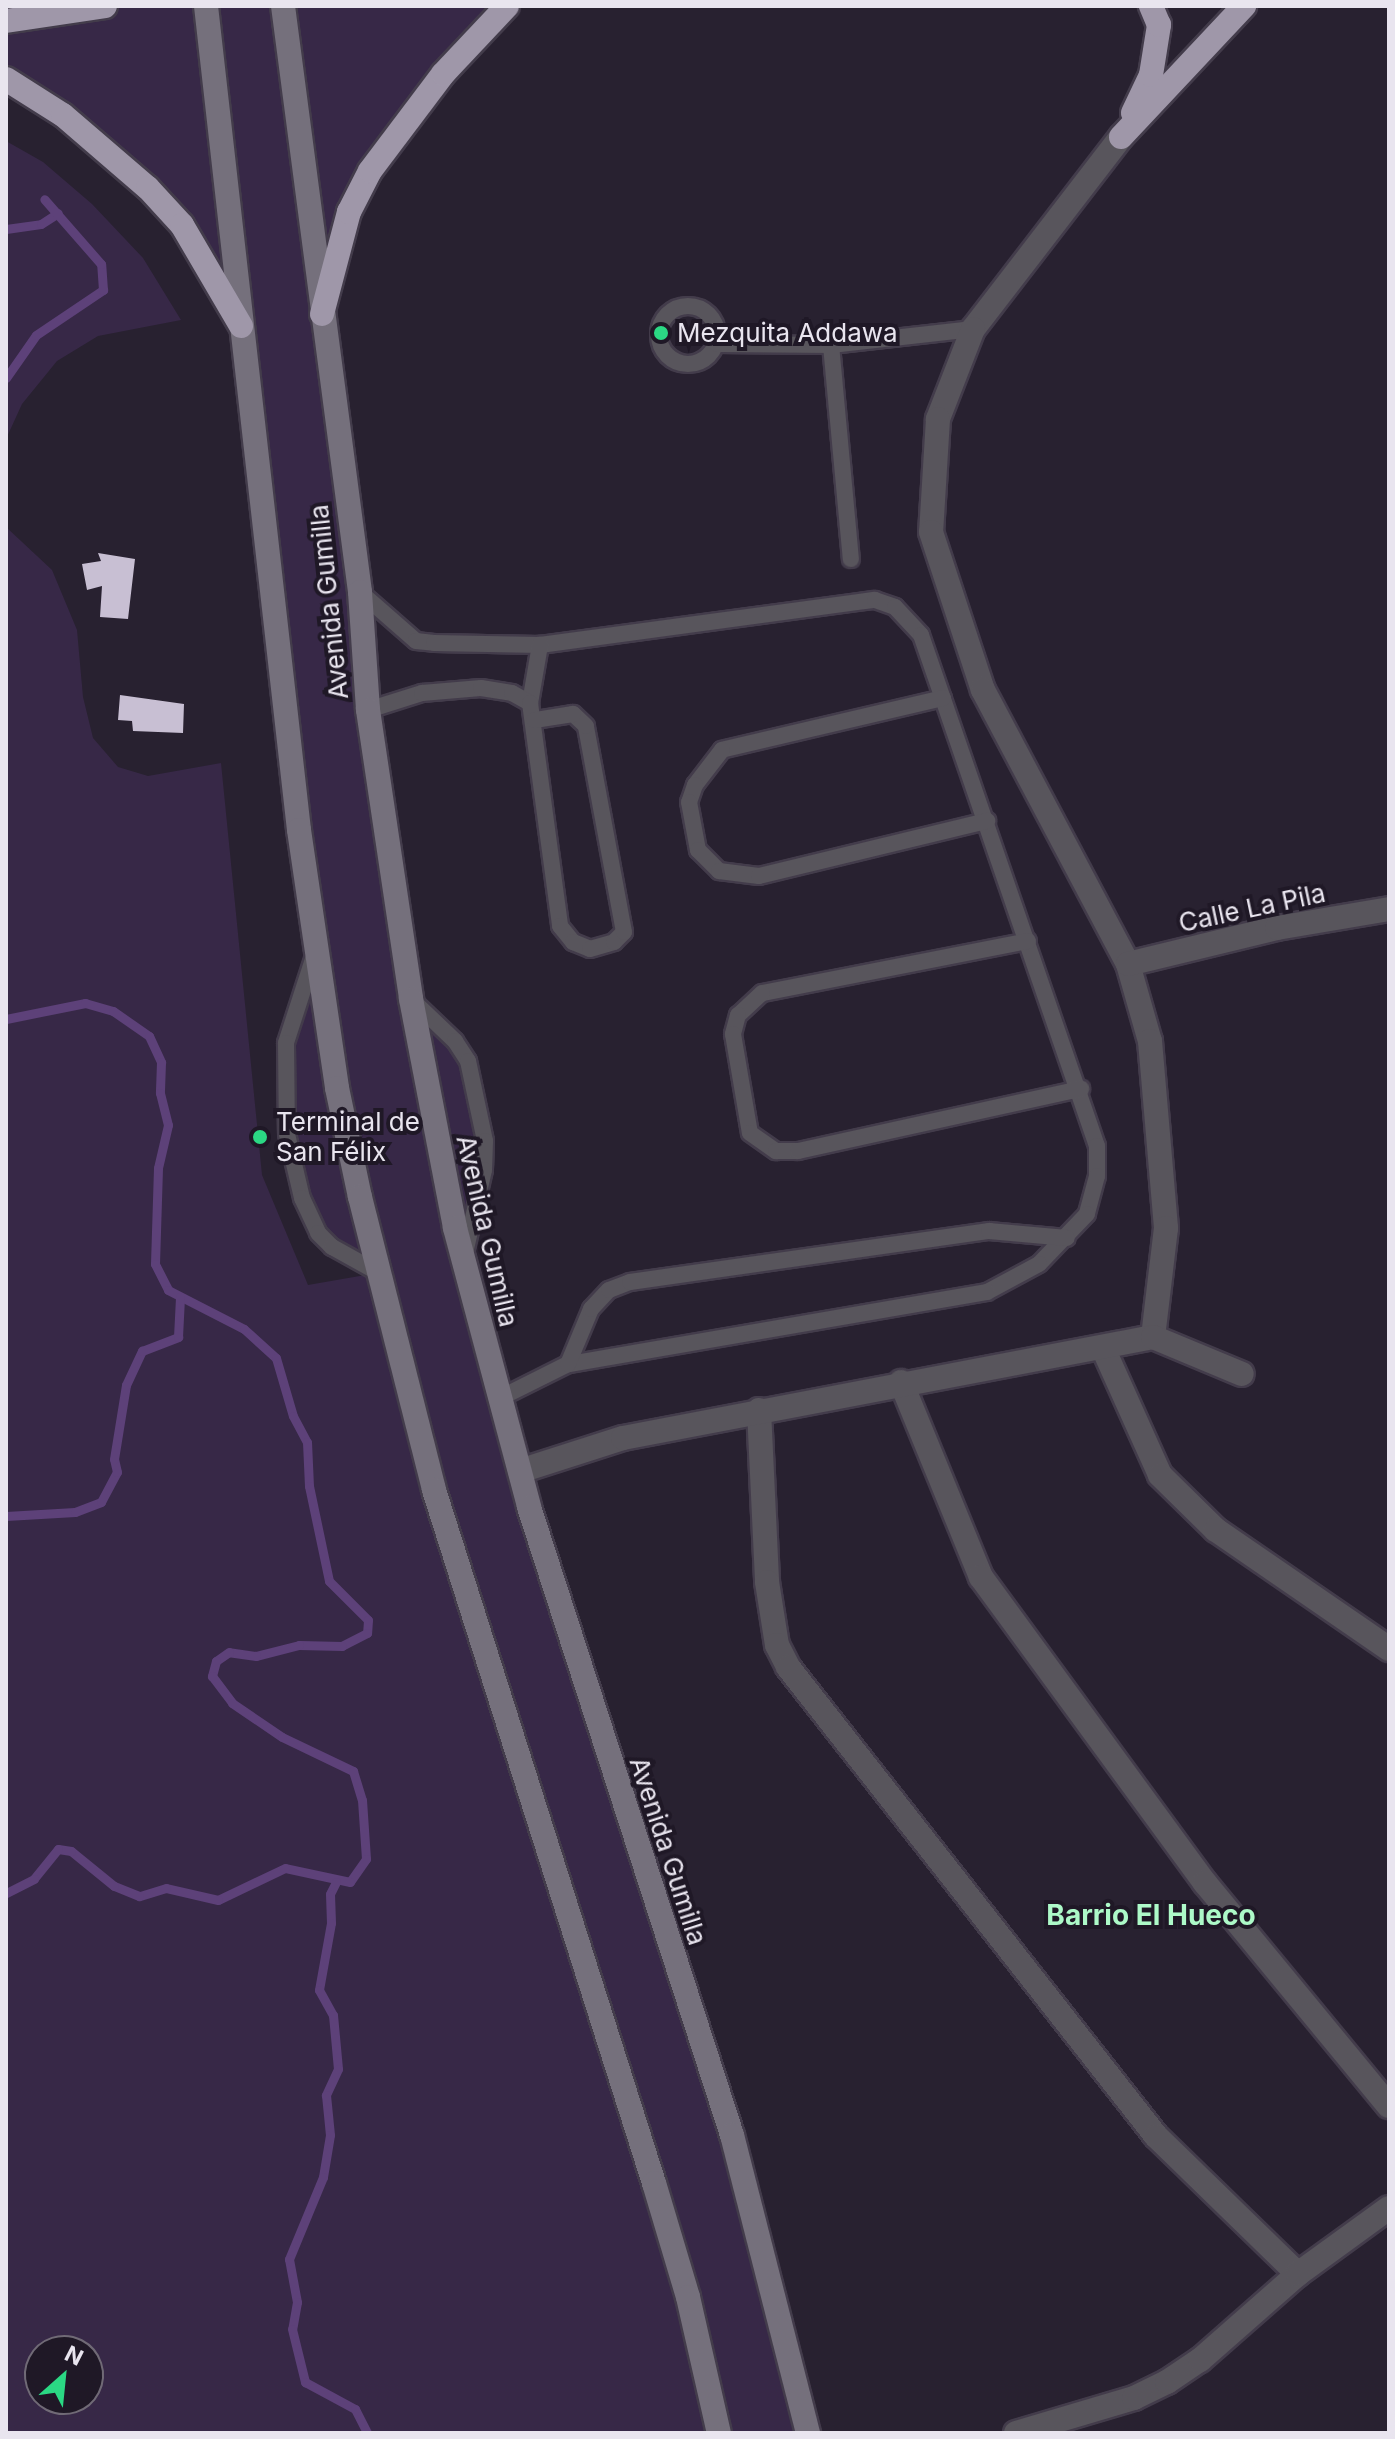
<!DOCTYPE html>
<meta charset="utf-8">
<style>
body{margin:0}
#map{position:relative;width:1395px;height:2439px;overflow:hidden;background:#282130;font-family:Inter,sans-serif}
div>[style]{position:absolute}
.green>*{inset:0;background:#372847}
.stream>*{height:9px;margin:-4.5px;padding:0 4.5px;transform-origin:4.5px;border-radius:4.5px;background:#5d4179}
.building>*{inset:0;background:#c8bfd3}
.roads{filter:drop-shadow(2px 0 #433c4b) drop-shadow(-2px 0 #433c4b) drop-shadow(0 2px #433c4b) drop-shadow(0 -2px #433c4b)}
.lane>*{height:16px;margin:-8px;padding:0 8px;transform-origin:8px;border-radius:8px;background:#58555c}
.lane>.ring{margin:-8px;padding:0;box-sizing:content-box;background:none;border:16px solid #58555c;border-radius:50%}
.street>*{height:24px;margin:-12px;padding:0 12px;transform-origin:12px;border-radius:12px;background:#58555c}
.secondary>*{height:24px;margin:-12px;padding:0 12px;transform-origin:12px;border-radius:12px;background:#75707c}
.highway>*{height:24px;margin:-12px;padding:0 12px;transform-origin:12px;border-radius:12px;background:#9f97a9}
.dots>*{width:22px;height:22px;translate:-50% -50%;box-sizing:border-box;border:4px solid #1f1826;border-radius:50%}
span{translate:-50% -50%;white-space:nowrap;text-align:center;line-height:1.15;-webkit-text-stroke:8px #1f1826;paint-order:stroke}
.poi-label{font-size:26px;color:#e9e5ef}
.left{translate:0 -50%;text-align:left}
.street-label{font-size:26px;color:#e9e5ef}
.neighbourhood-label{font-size:28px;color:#adf9c8;font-weight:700}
.frame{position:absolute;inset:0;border:8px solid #e9e5ef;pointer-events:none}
.north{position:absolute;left:24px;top:2335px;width:80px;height:80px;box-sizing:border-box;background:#1f1826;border:2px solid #706a76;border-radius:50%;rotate:27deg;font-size:22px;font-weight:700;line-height:32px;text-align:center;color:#e9e5ef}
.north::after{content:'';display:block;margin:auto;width:28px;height:36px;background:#2bd884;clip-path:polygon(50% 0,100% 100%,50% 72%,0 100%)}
</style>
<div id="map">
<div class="green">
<i style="clip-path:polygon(evenodd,6px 6px,507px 6px,370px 171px,322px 314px,411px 999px,455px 1041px,485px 1141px,463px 1258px,699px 2031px,808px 2433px,6px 2433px,6px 527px,52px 570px,77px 630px,83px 697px,93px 738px,118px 767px,148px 776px,221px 763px,262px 1175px,308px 1285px,377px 1273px,318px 1233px,283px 1081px,315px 951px,241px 326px,182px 225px,6px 79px,6px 6px,40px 2351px,88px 2351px,88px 2399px,40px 2399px,40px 2351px)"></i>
<i style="clip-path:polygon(6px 141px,43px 162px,92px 204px,143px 258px,181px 320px,98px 336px,57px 361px,22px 404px,6px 439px)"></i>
</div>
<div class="stream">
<i style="left:6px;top:229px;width:35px;rotate:-8deg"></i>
<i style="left:41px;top:224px;width:20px;rotate:-33deg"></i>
<i style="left:6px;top:378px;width:52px;rotate:-55.1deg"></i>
<i style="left:36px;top:335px;width:81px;rotate:-33.9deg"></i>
<i style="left:103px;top:290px;width:26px;rotate:-94deg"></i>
<i style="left:101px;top:264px;width:86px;rotate:-131.2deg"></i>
<i style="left:6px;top:1019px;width:81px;rotate:-11.4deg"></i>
<i style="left:85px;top:1003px;width:29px;rotate:16deg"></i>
<i style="left:113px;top:1011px;width:44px;rotate:34.8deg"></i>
<i style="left:149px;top:1036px;width:29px;rotate:65deg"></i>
<i style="left:161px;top:1062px;width:31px;rotate:92deg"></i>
<i style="left:160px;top:1093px;width:33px;rotate:76deg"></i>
<i style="left:168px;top:1125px;width:44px;rotate:103.1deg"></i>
<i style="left:158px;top:1168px;width:96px;rotate:91.8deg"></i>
<i style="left:155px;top:1264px;width:29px;rotate:63deg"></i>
<i style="left:168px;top:1290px;width:85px;rotate:27.2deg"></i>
<i style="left:244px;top:1329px;width:43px;rotate:42.2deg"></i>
<i style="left:276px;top:1358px;width:60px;rotate:73.7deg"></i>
<i style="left:293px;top:1416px;width:30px;rotate:62deg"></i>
<i style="left:307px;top:1442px;width:44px;rotate:87.4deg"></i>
<i style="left:309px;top:1486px;width:97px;rotate:78.1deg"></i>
<i style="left:329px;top:1581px;width:55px;rotate:45deg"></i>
<i style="left:368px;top:1620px;width:13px;rotate:94deg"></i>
<i style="left:367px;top:1633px;width:28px;rotate:153deg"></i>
<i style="left:342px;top:1646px;width:43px;rotate:-178.7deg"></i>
<i style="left:299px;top:1645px;width:44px;rotate:165.7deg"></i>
<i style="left:256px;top:1656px;width:27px;rotate:-172deg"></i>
<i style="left:229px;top:1652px;width:16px;rotate:145deg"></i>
<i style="left:216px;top:1661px;width:16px;rotate:105deg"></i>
<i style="left:212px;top:1676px;width:34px;rotate:53deg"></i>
<i style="left:232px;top:1703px;width:60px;rotate:34.2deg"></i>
<i style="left:282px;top:1737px;width:79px;rotate:25.6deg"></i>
<i style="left:353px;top:1771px;width:30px;rotate:73deg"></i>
<i style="left:362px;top:1800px;width:59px;rotate:86.1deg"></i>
<i style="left:366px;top:1859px;width:28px;rotate:125deg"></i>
<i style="left:350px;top:1882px;width:66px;rotate:-167.8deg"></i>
<i style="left:285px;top:1868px;width:74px;rotate:154.5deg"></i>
<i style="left:218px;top:1900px;width:53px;rotate:-167deg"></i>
<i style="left:166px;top:1888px;width:28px;rotate:163deg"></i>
<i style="left:139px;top:1896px;width:27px;rotate:-158deg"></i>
<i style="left:114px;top:1886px;width:55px;rotate:-140.9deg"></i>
<i style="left:71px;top:1851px;width:13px;rotate:-171deg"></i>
<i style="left:58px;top:1849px;width:38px;rotate:129deg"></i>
<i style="left:34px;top:1879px;width:31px;rotate:153deg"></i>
<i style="left:6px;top:1516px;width:69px;rotate:-3.3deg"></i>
<i style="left:75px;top:1512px;width:28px;rotate:-21deg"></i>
<i style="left:101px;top:1502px;width:34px;rotate:-62deg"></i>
<i style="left:117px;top:1472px;width:13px;rotate:-103deg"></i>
<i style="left:114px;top:1459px;width:75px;rotate:-80.8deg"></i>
<i style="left:126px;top:1385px;width:38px;rotate:-65deg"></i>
<i style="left:142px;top:1351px;width:39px;rotate:-21deg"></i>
<i style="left:178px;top:1337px;width:40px;rotate:-87.1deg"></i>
<i style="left:336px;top:1882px;width:13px;rotate:117deg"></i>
<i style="left:330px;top:1894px;width:29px;rotate:88deg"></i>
<i style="left:331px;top:1923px;width:68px;rotate:100.2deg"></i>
<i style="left:319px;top:1990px;width:29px;rotate:61deg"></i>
<i style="left:333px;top:2015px;width:54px;rotate:84.7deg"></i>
<i style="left:338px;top:2069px;width:29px;rotate:115deg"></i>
<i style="left:326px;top:2095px;width:40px;rotate:84.3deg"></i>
<i style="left:330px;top:2135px;width:43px;rotate:99.5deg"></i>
<i style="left:323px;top:2177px;width:89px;rotate:112.5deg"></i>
<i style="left:289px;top:2259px;width:44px;rotate:79.5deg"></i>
<i style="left:297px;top:2302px;width:27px;rotate:100deg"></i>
<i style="left:292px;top:2329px;width:55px;rotate:76.2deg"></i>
<i style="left:305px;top:2382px;width:57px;rotate:28.4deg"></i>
<i style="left:355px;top:2409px;width:27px;rotate:63deg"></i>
</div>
<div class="building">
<i style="clip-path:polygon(98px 553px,135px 559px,128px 619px,100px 617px,102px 586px,87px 590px,82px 564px,101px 561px)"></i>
<i style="clip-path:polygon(120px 695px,184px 704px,183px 733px,133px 731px,132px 721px,118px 720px)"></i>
</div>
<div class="roads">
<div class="lane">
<i class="ring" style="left:659px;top:306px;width:42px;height:42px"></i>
<i style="left:717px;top:344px;width:114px;rotate:0.5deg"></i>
<i style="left:831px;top:345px;width:143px;rotate:-6.4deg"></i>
<i style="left:831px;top:345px;width:215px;rotate:84.7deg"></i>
<i style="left:360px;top:592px;width:74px;rotate:41.2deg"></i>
<i style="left:416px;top:641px;width:18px;rotate:6deg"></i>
<i style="left:434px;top:643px;width:106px;rotate:1.1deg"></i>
<i style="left:540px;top:645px;width:338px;rotate:-7.7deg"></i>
<i style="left:875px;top:600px;width:21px;rotate:19deg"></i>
<i style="left:895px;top:607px;width:38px;rotate:47deg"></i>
<i style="left:921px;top:635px;width:540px;rotate:71deg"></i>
<i style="left:1097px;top:1146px;width:30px;rotate:90deg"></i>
<i style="left:1097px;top:1176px;width:39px;rotate:105deg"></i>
<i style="left:1087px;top:1214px;width:69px;rotate:133.8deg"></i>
<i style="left:1039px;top:1264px;width:59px;rotate:151.7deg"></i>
<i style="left:987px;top:1292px;width:425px;rotate:170.2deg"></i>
<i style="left:568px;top:1364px;width:78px;rotate:153.4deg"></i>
<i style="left:943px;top:698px;width:227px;rotate:166.8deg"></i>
<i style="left:722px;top:750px;width:44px;rotate:127.6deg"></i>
<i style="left:695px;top:785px;width:18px;rotate:109deg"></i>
<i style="left:689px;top:802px;width:49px;rotate:79.4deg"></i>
<i style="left:698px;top:850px;width:30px;rotate:45deg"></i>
<i style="left:719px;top:871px;width:40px;rotate:7.1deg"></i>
<i style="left:759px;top:876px;width:235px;rotate:-13.6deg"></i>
<i style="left:530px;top:703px;width:59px;rotate:-80.2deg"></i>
<i style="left:368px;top:710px;width:57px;rotate:-17.5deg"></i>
<i style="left:422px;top:693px;width:59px;rotate:-4.8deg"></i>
<i style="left:481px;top:688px;width:31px;rotate:9deg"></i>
<i style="left:512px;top:693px;width:21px;rotate:29deg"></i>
<i style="left:530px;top:703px;width:225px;rotate:82.3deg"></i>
<i style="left:560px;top:926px;width:21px;rotate:51deg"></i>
<i style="left:573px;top:942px;width:18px;rotate:22deg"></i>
<i style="left:590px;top:949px;width:25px;rotate:-16deg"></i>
<i style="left:614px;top:942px;width:14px;rotate:-45deg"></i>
<i style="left:624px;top:932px;width:209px;rotate:-100.5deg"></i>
<i style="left:586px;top:726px;width:18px;rotate:-137deg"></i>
<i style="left:573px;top:714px;width:39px;rotate:171deg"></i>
<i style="left:1028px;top:941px;width:271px;rotate:168.9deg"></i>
<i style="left:762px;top:993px;width:33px;rotate:137deg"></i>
<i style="left:738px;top:1015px;width:20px;rotate:105deg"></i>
<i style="left:733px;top:1034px;width:100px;rotate:80.3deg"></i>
<i style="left:750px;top:1133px;width:32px;rotate:35deg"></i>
<i style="left:776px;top:1151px;width:22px"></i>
<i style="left:798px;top:1151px;width:290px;rotate:-12.4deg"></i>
<i style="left:315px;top:953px;width:95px;rotate:107.9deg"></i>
<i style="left:286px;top:1043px;width:91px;rotate:89.4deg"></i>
<i style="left:287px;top:1134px;width:66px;rotate:76.8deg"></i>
<i style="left:302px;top:1198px;width:38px;rotate:65deg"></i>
<i style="left:318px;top:1233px;width:20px;rotate:45deg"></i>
<i style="left:332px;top:1247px;width:54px;rotate:29deg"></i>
<i style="left:411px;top:999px;width:61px;rotate:43.7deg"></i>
<i style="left:455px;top:1041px;width:24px;rotate:57deg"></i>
<i style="left:468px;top:1061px;width:82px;rotate:78deg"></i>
<i style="left:485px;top:1141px;width:29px;rotate:92deg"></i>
<i style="left:484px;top:1170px;width:85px;rotate:102.9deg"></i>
<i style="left:568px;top:1364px;width:60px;rotate:-67.3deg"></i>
<i style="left:591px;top:1309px;width:26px;rotate:-47deg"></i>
<i style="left:609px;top:1290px;width:22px;rotate:-21deg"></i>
<i style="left:630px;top:1282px;width:363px;rotate:-8.1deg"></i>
<i style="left:989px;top:1231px;width:78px;rotate:5.1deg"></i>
</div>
<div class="street">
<i style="left:1121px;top:137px;width:242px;rotate:127.6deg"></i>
<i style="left:973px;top:329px;width:97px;rotate:111.3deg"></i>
<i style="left:938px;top:419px;width:113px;rotate:93.5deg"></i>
<i style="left:931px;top:532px;width:166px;rotate:71.8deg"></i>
<i style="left:983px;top:690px;width:310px;rotate:62.1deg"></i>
<i style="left:1128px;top:964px;width:80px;rotate:74.1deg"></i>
<i style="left:1150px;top:1041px;width:188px;rotate:85.1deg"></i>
<i style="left:1166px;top:1228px;width:110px;rotate:96.8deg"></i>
<i style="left:1128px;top:964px;width:153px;rotate:-13.6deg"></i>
<i style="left:1277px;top:928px;width:114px;rotate:-9.6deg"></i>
<i style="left:1103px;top:1348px;width:139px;rotate:65.8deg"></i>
<i style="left:1160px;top:1475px;width:78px;rotate:44.5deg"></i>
<i style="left:1216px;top:1530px;width:210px;rotate:34.5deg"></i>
<i style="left:901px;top:1382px;width:211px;rotate:67.7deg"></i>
<i style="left:981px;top:1577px;width:379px;rotate:53.8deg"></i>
<i style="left:1205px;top:1883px;width:289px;rotate:50.5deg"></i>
<i style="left:759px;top:1410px;width:172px;rotate:87.3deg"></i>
<i style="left:767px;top:1582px;width:64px;rotate:81deg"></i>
<i style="left:777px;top:1645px;width:25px;rotate:63deg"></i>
<i style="left:788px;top:1667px;width:596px;rotate:51.88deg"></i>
<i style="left:1156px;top:2136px;width:198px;rotate:44.2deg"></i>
<i style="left:520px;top:1471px;width:108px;rotate:-17.8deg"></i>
<i style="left:623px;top:1438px;width:540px;rotate:-10.79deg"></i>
<i style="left:1153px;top:1337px;width:96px;rotate:22.6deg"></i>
<i style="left:1016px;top:2433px;width:123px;rotate:-16.5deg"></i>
<i style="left:1134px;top:2398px;width:37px;rotate:-26deg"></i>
<i style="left:1167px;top:2382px;width:40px;rotate:-34deg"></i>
<i style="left:1200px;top:2360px;width:130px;rotate:-41.3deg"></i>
<i style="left:1298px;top:2274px;width:112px;rotate:-36deg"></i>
</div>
<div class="secondary">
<i style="left:206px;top:6px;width:829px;rotate:83.56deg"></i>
<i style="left:299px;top:830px;width:261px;rotate:81.6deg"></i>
<i style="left:337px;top:1088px;width:111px;rotate:78.1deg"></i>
<i style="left:360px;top:1197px;width:302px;rotate:75.8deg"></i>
<i style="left:434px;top:1490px;width:727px;rotate:72.39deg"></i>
<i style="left:654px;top:2183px;width:119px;rotate:73.4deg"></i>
<i style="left:688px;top:2297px;width:139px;rotate:77.2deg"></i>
<i style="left:283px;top:6px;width:591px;rotate:82.51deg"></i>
<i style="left:360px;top:592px;width:118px;rotate:86.1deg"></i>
<i style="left:368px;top:710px;width:292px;rotate:81.5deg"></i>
<i style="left:411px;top:999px;width:233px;rotate:79.1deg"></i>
<i style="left:455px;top:1228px;width:289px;rotate:75.1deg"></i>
<i style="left:529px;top:1507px;width:660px;rotate:72.09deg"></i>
<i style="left:732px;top:2135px;width:308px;rotate:75.7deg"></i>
</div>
<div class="highway">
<i style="left:6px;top:21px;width:100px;rotate:-8.6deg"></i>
<i style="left:6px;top:79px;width:67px;rotate:32.3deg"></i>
<i style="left:63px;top:115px;width:112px;rotate:40.7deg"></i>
<i style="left:148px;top:188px;width:50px;rotate:47.4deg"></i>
<i style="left:182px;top:225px;width:117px;rotate:59.7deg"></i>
<i style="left:1133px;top:113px;width:42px;rotate:-64.7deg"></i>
<i style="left:1151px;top:75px;width:51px;rotate:-80.9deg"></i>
<i style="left:1159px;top:25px;width:21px;rotate:-113deg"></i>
<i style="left:1121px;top:137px;width:180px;rotate:-46.8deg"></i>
<i style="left:322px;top:314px;width:106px;rotate:-75.2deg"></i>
<i style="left:349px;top:212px;width:46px;rotate:-62.9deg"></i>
<i style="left:370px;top:171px;width:121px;rotate:-53deg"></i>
<i style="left:443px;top:74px;width:93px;rotate:-46.7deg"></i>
</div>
</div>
<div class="dots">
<i style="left:661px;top:333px;background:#2bd884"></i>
<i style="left:260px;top:1137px;background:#2bd884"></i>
</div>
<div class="poi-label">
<span class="left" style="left:677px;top:333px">Mezquita Addawa</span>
<span class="left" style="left:276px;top:1137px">Terminal de<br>San Félix</span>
</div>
<div class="street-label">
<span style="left:329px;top:602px;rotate:-96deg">Avenida Gumilla</span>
<span style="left:1252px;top:908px;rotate:-12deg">Calle La Pila</span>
<span style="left:487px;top:1231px;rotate:77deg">Avenida Gumilla</span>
<span style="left:668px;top:1851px;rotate:72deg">Avenida Gumilla</span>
</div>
<div class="neighbourhood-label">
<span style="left:1151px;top:1915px">Barrio El Hueco</span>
</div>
<div class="frame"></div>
<div class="north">N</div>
</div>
